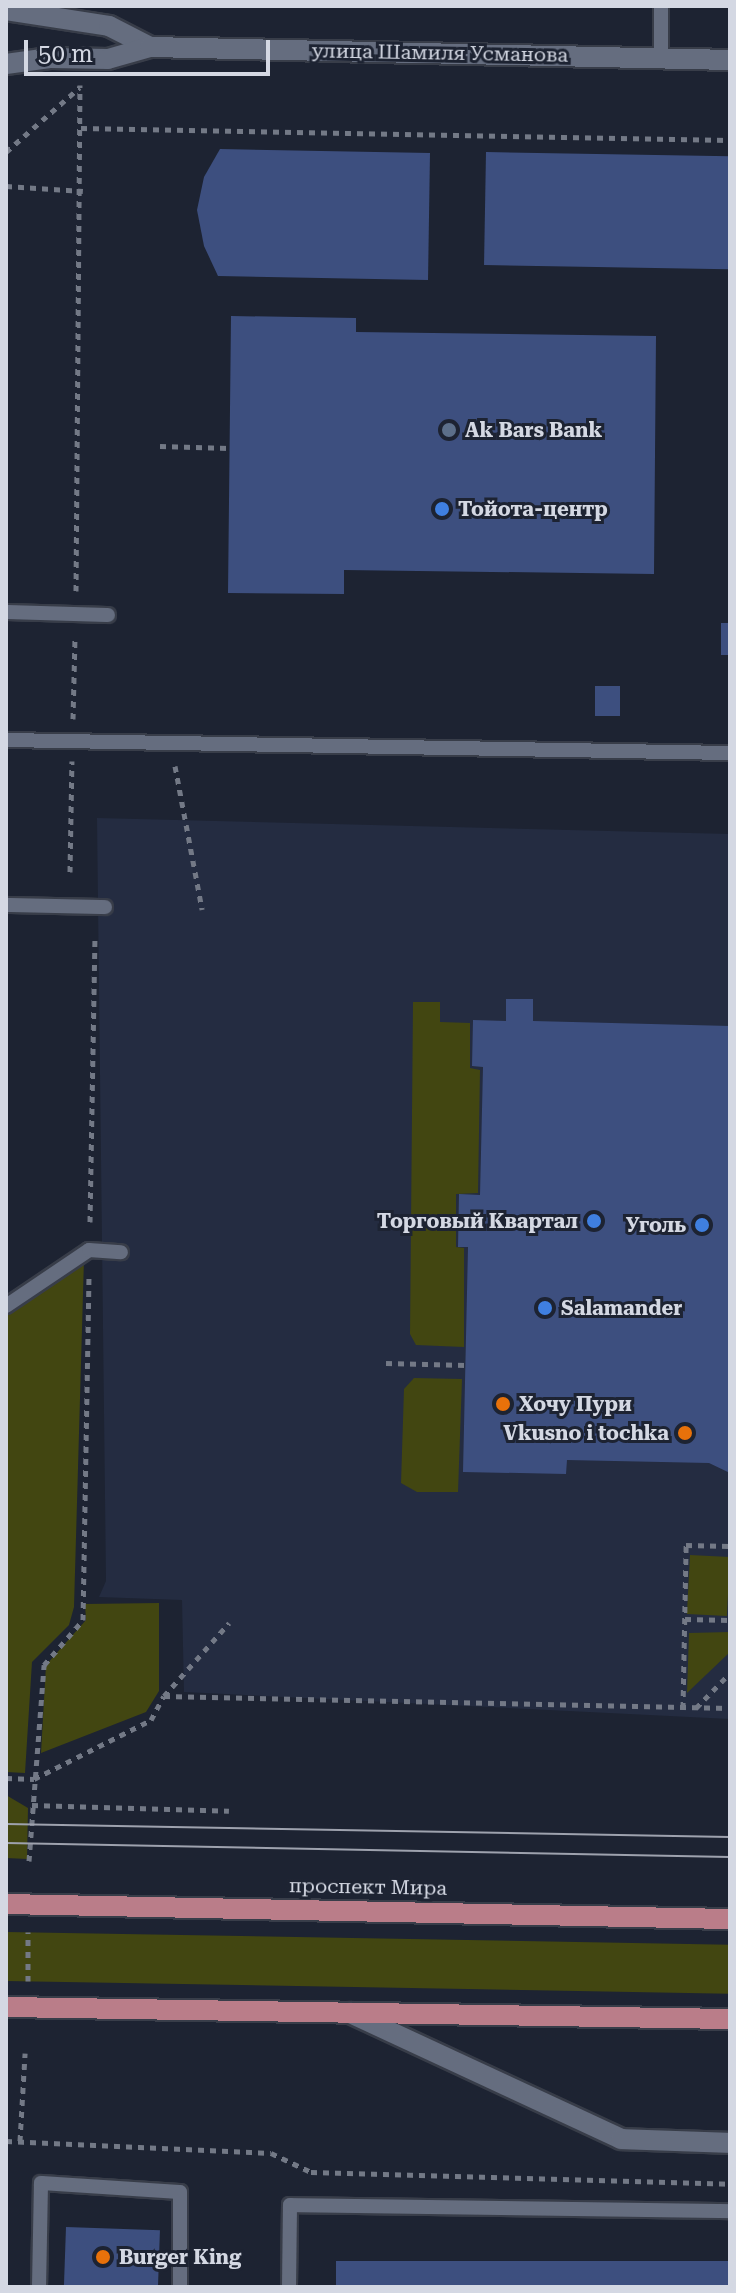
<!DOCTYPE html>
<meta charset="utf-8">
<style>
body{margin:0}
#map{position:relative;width:736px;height:2293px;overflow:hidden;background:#1d2332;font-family:"Roboto Serif",serif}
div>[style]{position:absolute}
.built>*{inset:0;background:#242c41}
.green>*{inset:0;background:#424611;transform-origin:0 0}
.building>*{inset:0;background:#3d4f7f;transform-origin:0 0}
.path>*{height:5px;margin-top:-2.5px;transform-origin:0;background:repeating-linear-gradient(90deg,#737986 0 6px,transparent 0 12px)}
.roads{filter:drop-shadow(2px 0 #383d49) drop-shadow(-2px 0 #383d49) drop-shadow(0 2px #383d49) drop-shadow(0 -2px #383d49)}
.service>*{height:14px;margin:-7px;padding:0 7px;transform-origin:7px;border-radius:7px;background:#656d7f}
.minor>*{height:20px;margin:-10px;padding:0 10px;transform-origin:10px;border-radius:10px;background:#656d7f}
.primary>*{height:20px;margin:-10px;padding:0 10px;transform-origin:10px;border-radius:10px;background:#ba7d89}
.tram>*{height:2px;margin:-1px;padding:0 1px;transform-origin:1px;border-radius:1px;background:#9ea2ae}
.dots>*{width:22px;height:22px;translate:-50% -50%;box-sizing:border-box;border:4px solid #1d2332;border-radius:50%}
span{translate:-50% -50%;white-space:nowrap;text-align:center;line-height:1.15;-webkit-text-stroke:6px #1d2332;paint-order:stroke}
.street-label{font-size:20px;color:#d4d8e3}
.poi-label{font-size:20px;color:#d4d8e3;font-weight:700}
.left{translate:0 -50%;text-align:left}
.right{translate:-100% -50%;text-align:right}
.frame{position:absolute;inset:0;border:8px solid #d4d8e3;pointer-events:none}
.scale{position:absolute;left:24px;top:40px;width:246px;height:36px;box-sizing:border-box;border:4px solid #d4d8e3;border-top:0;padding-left:10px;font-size:24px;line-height:28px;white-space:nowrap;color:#d4d8e3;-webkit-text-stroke:6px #1d2332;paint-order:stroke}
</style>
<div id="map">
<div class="built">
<i style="clip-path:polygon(97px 818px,730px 834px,730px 1719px,184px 1692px,182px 1600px,99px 1597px,106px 1581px)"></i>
</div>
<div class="green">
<i style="clip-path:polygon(413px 1002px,440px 1002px,440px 1022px,470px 1023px,470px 1068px,480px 1070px,478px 1193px,456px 1194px,456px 1247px,464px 1248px,464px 1347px,416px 1345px,410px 1334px)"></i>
<i style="clip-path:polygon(84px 1259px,74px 1607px,69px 1625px,32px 1662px,25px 1773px,6px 1772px,6px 1313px)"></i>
<i style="clip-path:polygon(414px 1378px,462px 1379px,458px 1492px,417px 1492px,401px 1483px,404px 1389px)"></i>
<i style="left:690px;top:1555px;width:40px;height:59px;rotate:3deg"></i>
<i style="clip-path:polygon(159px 1603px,159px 1691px,146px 1712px,41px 1753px,46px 1665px,86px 1620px,85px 1604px)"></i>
<i style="clip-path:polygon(730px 1632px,730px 1652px,687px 1693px,689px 1633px)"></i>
<i style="clip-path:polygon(6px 1795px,28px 1808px,27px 1859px,6px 1858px)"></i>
<i style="left:6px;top:1932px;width:724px;height:49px;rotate:1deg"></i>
</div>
<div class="building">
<i style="clip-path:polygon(220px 149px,430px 153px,428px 280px,218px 276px,204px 246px,197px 210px,204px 177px)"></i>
<i style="left:486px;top:152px;width:244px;height:113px;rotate:1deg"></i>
<i style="clip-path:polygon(231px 316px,356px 318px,356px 332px,656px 336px,654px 574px,344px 570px,344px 594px,228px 593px)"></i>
<i style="left:721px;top:623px;width:9px;height:32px"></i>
<i style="left:595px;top:686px;width:25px;height:30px"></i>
<i style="clip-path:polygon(506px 999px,533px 999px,533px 1021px,730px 1026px,730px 1473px,709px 1463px,567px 1460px,566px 1474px,463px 1472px,468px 1247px,458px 1247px,459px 1194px,480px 1195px,483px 1067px,472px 1066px,473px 1020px,506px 1021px)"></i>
<i style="left:66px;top:2227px;width:94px;height:60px;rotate:2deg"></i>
<i style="left:336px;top:2261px;width:394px;height:26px"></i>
</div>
<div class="path">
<i style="left:81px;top:128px;width:649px;rotate:1.06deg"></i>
<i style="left:6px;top:152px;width:98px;rotate:-41.3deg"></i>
<i style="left:6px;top:186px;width:77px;rotate:3.7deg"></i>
<i style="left:160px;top:446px;width:69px;rotate:1.7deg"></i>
<i style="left:76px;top:591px;width:506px;rotate:-89.55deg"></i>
<i style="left:73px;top:719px;width:82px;rotate:-88.6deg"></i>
<i style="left:175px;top:766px;width:146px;rotate:79.3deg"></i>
<i style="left:70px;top:872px;width:111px;rotate:-89deg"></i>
<i style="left:90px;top:1222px;width:286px;rotate:-89deg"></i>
<i style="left:386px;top:1363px;width:80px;rotate:1.4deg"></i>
<i style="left:685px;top:1619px;width:45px;rotate:1.3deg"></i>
<i style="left:164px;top:1696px;width:566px;rotate:1.21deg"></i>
<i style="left:683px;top:1708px;width:163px;rotate:-88.9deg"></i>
<i style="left:686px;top:1545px;width:44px;rotate:1.3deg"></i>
<i style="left:696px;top:1708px;width:49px;rotate:-45.8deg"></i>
<i style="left:6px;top:1778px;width:28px;rotate:2deg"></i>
<i style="left:34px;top:1779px;width:131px;rotate:-26.8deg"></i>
<i style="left:151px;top:1720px;width:27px;rotate:-62deg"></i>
<i style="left:164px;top:1696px;width:98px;rotate:-48.3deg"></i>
<i style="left:32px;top:1805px;width:197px;rotate:1.7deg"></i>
<i style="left:29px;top:1861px;width:197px;rotate:-85.6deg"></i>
<i style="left:44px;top:1665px;width:60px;rotate:-49.1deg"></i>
<i style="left:83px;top:1620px;width:343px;rotate:-89deg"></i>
<i style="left:28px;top:1981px;width:49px;rotate:-90deg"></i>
<i style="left:6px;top:2141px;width:265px;rotate:2.6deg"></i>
<i style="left:271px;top:2153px;width:44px;rotate:25.4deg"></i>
<i style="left:311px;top:2172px;width:419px;rotate:1.6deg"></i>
<i style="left:20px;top:2141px;width:88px;rotate:-86.7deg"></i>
</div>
<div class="roads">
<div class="service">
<i style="left:661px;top:58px;width:52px;rotate:-90deg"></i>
<i style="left:6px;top:612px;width:102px;rotate:1.7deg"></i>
<i style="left:6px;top:740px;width:724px;rotate:1.03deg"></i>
<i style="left:6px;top:905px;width:99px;rotate:1.2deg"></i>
<i style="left:6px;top:1306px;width:100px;rotate:-34deg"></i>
<i style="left:89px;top:1250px;width:32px;rotate:4deg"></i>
<i style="left:39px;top:2287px;width:104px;rotate:-88.9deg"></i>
<i style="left:41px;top:2183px;width:139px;rotate:3.7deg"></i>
<i style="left:180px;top:2192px;width:95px;rotate:90deg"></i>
<i style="left:289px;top:2287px;width:82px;rotate:-89.3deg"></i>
<i style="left:290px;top:2205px;width:440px;rotate:0.8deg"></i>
</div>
<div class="minor">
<i style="left:6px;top:10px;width:104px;rotate:8.8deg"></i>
<i style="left:109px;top:26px;width:46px;rotate:27.1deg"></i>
<i style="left:6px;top:64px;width:44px;rotate:-7.8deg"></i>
<i style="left:50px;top:58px;width:58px;rotate:1deg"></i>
<i style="left:108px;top:59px;width:44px;rotate:-15.9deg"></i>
<i style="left:150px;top:47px;width:580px;rotate:1.28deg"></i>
<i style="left:350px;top:2013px;width:299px;rotate:24.9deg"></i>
<i style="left:621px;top:2139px;width:109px;rotate:2.1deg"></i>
</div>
<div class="primary">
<i style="left:6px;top:1904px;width:724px;rotate:1.19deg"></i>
<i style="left:6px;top:2007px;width:724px;rotate:0.95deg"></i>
</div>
</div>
<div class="tram">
<i style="left:6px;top:1824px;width:724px;rotate:1.03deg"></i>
<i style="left:6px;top:1843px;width:724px;rotate:1.11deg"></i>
</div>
<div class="dots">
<i style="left:449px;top:430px;background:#5c6f8a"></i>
<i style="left:442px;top:509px;background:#3f7fe0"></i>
<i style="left:594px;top:1221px;background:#3f7fe0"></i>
<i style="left:702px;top:1225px;background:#3f7fe0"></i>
<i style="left:545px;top:1308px;background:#3f7fe0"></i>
<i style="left:503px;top:1404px;background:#e8710a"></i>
<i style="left:685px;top:1433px;background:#e8710a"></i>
<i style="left:103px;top:2257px;background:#e8710a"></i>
</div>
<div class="street-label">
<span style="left:440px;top:53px;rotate:1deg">улица Шамиля Усманова</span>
<span style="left:368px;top:1887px;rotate:1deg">проспект Мира</span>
</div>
<div class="poi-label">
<span class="left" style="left:465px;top:430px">Ak Bars Bank</span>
<span class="left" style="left:458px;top:509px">Тойота-центр</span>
<span class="right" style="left:578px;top:1221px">Торговый Квартал</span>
<span class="right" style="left:686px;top:1225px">Уголь</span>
<span class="left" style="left:561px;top:1308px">Salamander</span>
<span class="left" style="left:519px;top:1404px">Хочу Пури</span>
<span class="right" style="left:669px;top:1433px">Vkusno i tochka</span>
<span class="left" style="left:119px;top:2257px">Burger King</span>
</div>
<div class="frame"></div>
<div class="scale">50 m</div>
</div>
